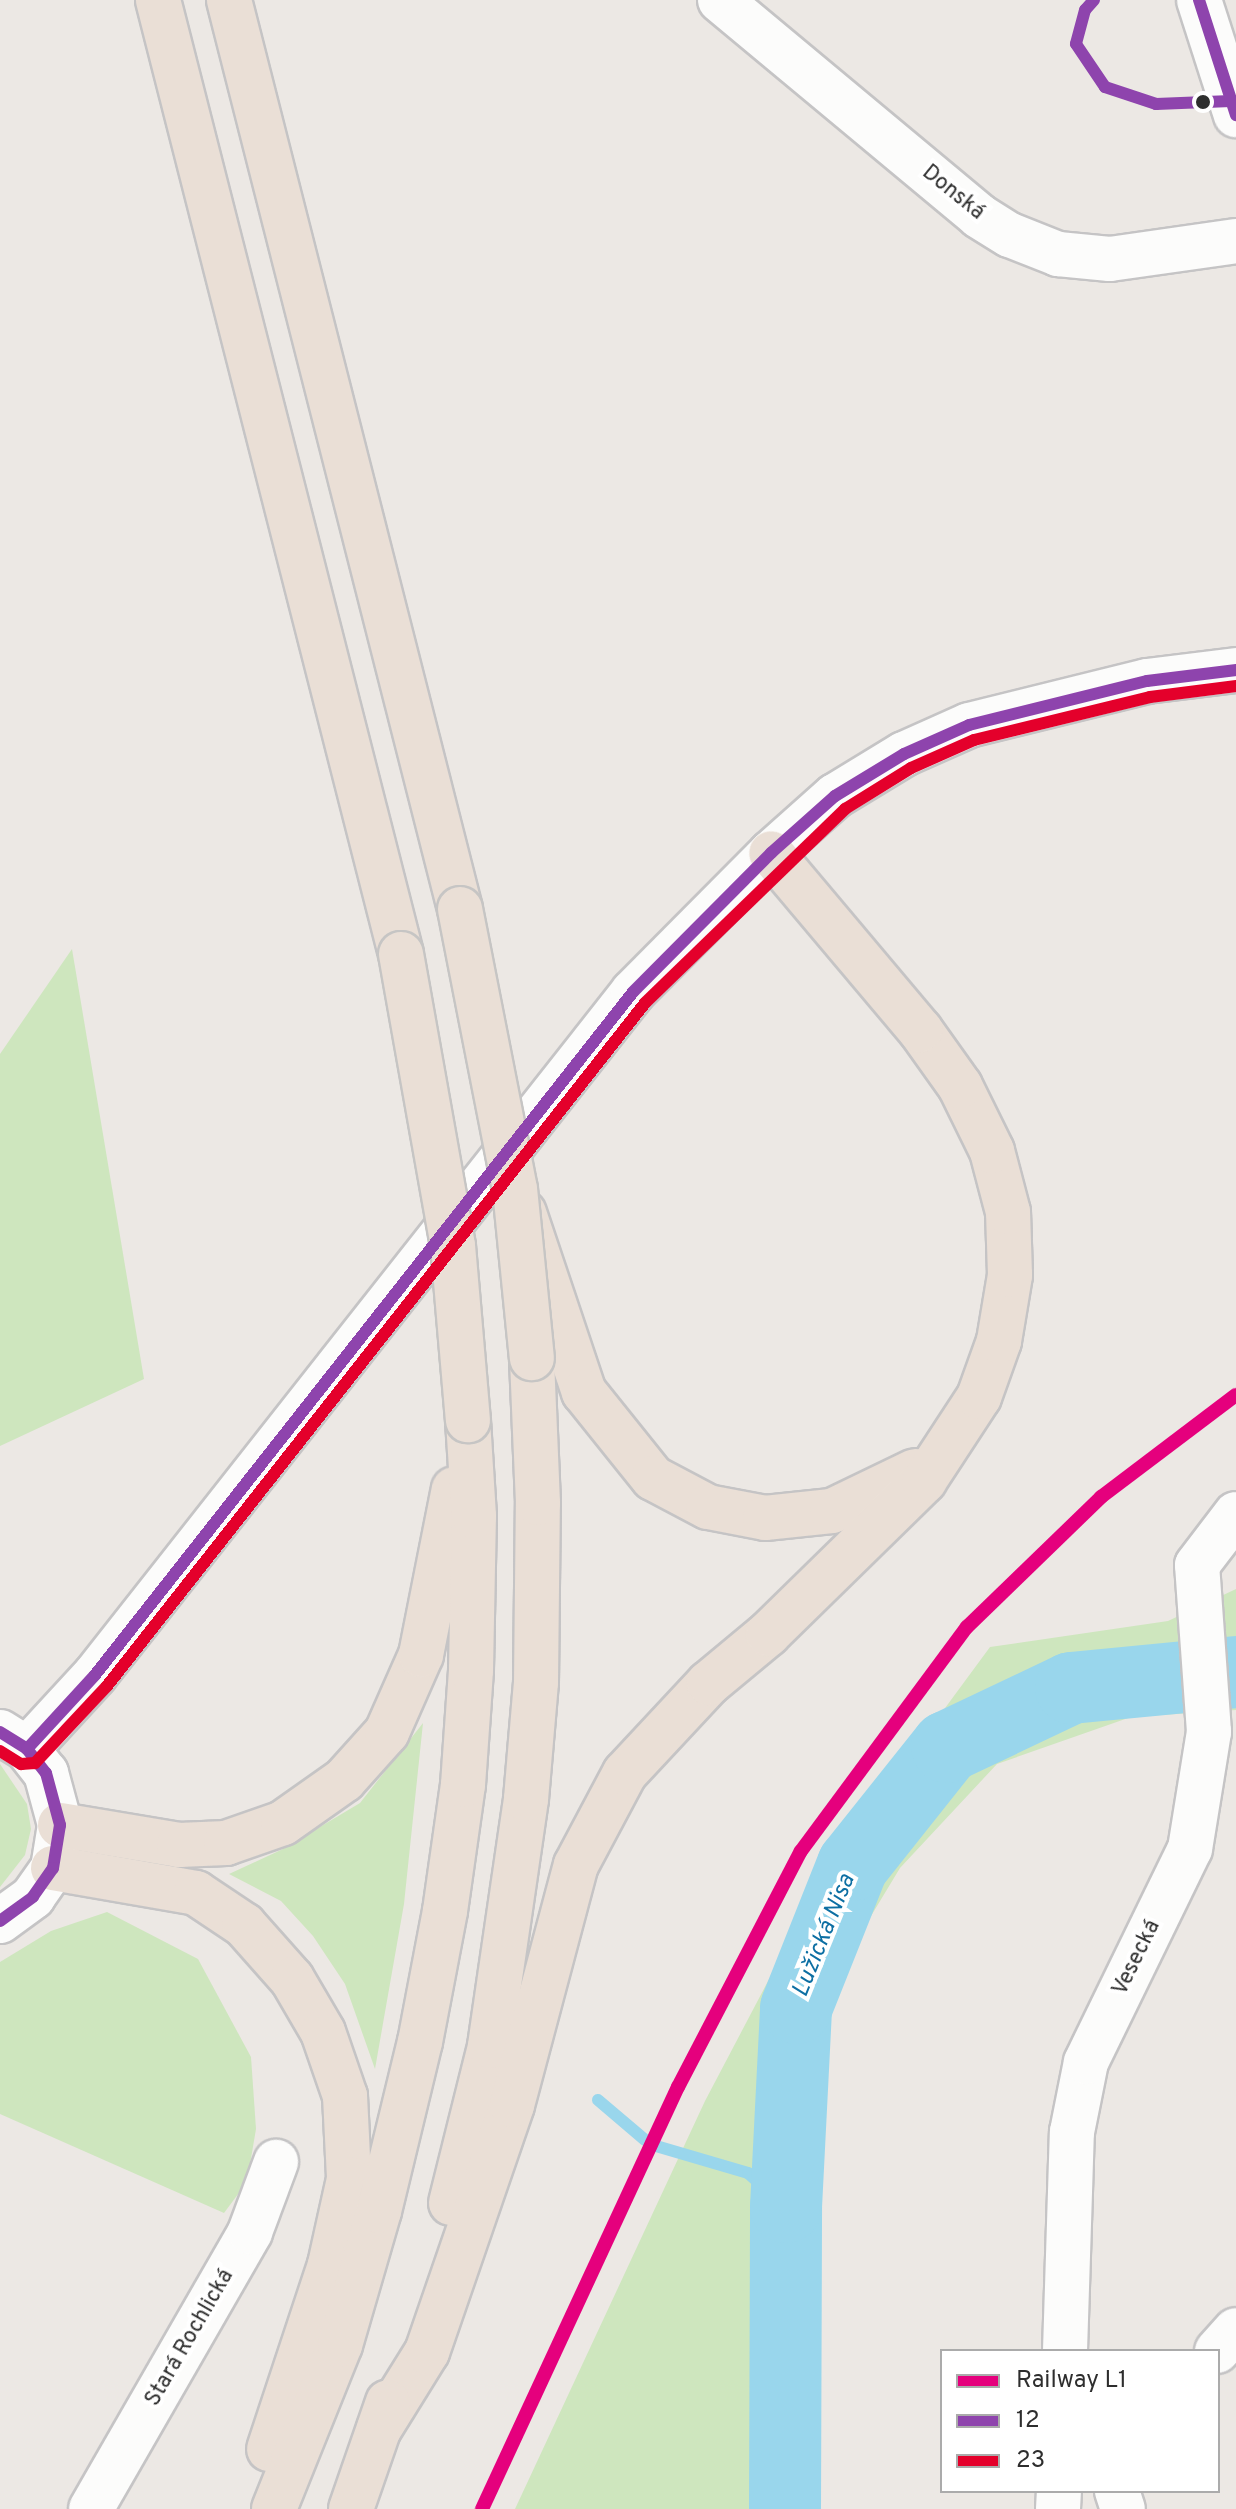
<!DOCTYPE html>
<meta charset="utf-8">
<style>
body{margin:0}
#map{position:relative;width:1236px;height:2509px;overflow:hidden;background:#ece8e4;font-family:Overpass,sans-serif}
div>[style]{position:absolute}
.green>*{inset:0;background:#cee6be}
.stream>*{height:12px;margin:-6px;padding:0 6px;transform-origin:6px;border-radius:6px;background:#99d6ec}
.river>*{height:72px;margin:-36px;padding:0 36px;transform-origin:36px;border-radius:36px;background:#99d6ec}
.roads{filter:drop-shadow(2px 0 #c5c4c5) drop-shadow(-2px 0 #c5c4c5) drop-shadow(0 2px #c5c4c5) drop-shadow(0 -2px #c5c4c5)}
.minor>*{height:44px;margin:-22px;padding:0 22px;transform-origin:22px;border-radius:22px;background:#fcfcfb}
.highway>*{height:44px;margin:-22px;padding:0 22px;transform-origin:22px;border-radius:22px;background:#eadfd6}
.bridges{filter:drop-shadow(2px 0 #c6c5c4) drop-shadow(-2px 0 #c6c5c4) drop-shadow(0 2px #c6c5c4) drop-shadow(0 -2px #c6c5c4)}
.highway-bridge>*{height:44px;margin:-22px;padding:0 22px;transform-origin:22px;border-radius:22px;background:#eadfd6}
.bus-1>*{height:12px;margin:-6px;padding:0 6px;transform-origin:6px;border-radius:6px;background:#8e44ad}
.bus-2>*{height:12px;margin:-6px;padding:0 6px;transform-origin:6px;border-radius:6px;background:#e4002b}
.rail-1>*{height:14px;margin:-7px;padding:0 7px;transform-origin:7px;border-radius:7px;background:#e5007d}
.dots>*{width:22px;height:22px;translate:-50% -50%;box-sizing:border-box;border:4px solid #fff;border-radius:50%}
span{translate:-50% -50%;white-space:nowrap;text-align:center;line-height:1.15;-webkit-text-stroke:8px #fff;paint-order:stroke}
.street-label{font-size:22px;color:#2e2e2e}
.water-label{font-size:24px;color:#0d6fa3;font-style:italic}
.legend{position:absolute;left:940px;top:2349px;width:280px;height:144px;box-sizing:border-box;background:#fff;border:2px solid #ababab;margin:0;padding:10px 14px;list-style:none;font-size:24px;color:#2e2e2e}
.legend li{display:flex;align-items:center;gap:16px;height:40px}
.legend b{width:40px;border:2px solid #ababab}
</style>
<div id="map">
<div class="green">
<i style="clip-path:polygon(72px 949px,144px 1379px,0 1446px,0 1054px)"></i>
<i style="clip-path:polygon(1236px 1589px,1236px 1710px,1131px 1717px,997px 1764px,900px 1868px,822px 1997px,816px 2509px,515px 2509px,705px 2101px,828px 1867px,990px 1647px,1168px 1621px)"></i>
<i style="clip-path:polygon(423px 1723px,404px 1904px,375px 2069px,345px 1984px,313px 1936px,281px 1901px,229px 1874px,283px 1849px,360px 1803px)"></i>
<i style="clip-path:polygon(0 1764px,27px 1804px,31px 1829px,25px 1855px,0 1887px)"></i>
<i style="clip-path:polygon(107px 1912px,198px 1959px,251px 2057px,256px 2129px,247px 2182px,224px 2213px,0 2114px,0 1962px,51px 1931px)"></i>
</div>
<div class="stream">
<i style="left:598px;top:2100px;width:62px;rotate:40.4deg"></i>
<i style="left:656px;top:2146px;width:96px;rotate:16.4deg"></i>
<i style="left:748px;top:2173px;width:51px;rotate:41.8deg"></i>
</div>
<div class="river">
<i style="left:785px;top:2509px;width:302px;rotate:-89.8deg"></i>
<i style="left:786px;top:2207px;width:199px;rotate:-87.1deg"></i>
<i style="left:796px;top:2008px;width:154px;rotate:-68.3deg"></i>
<i style="left:853px;top:1865px;width:151px;rotate:-51.5deg"></i>
<i style="left:947px;top:1747px;width:137px;rotate:-25.4deg"></i>
<i style="left:1071px;top:1688px;width:166px;rotate:-5.5deg"></i>
</div>
<div class="roads">
<div class="minor">
<i style="left:720px;top:0;width:337px;rotate:39.8deg"></i>
<i style="left:979px;top:216px;width:36px;rotate:32deg"></i>
<i style="left:1010px;top:235px;width:52px;rotate:21.6deg"></i>
<i style="left:1058px;top:254px;width:52px;rotate:5.5deg"></i>
<i style="left:1110px;top:259px;width:127px;rotate:-8.1deg"></i>
<i style="left:1199px;top:0;width:121px;rotate:72.2deg"></i>
<i style="left:0;top:1732px;width:32px;rotate:32deg"></i>
<i style="left:27px;top:1749px;width:31px;rotate:52deg"></i>
<i style="left:46px;top:1773px;width:54px;rotate:74.9deg"></i>
<i style="left:60px;top:1825px;width:44px;rotate:99.2deg"></i>
<i style="left:53px;top:1868px;width:35px;rotate:125deg"></i>
<i style="left:33px;top:1897px;width:41px;rotate:144deg"></i>
<i style="left:27px;top:1749px;width:100px;rotate:-47.4deg"></i>
<i style="left:95px;top:1675px;width:869px;rotate:-51.77deg"></i>
<i style="left:633px;top:992px;width:196px;rotate:-45.2deg"></i>
<i style="left:771px;top:853px;width:86px;rotate:-41.7deg"></i>
<i style="left:835px;top:796px;width:81px;rotate:-31.3deg"></i>
<i style="left:904px;top:754px;width:71px;rotate:-24deg"></i>
<i style="left:969px;top:725px;width:183px;rotate:-13.9deg"></i>
<i style="left:1147px;top:681px;width:90px;rotate:-7deg"></i>
<i style="left:1065px;top:2351px;width:219px;rotate:-88.2deg"></i>
<i style="left:1072px;top:2132px;width:71px;rotate:-78.7deg"></i>
<i style="left:1086px;top:2062px;width:237px;rotate:-64deg"></i>
<i style="left:1190px;top:1849px;width:119px;rotate:-80.8deg"></i>
<i style="left:1209px;top:1732px;width:167px;rotate:-94.1deg"></i>
<i style="left:1197px;top:1565px;width:64px;rotate:-52.6deg"></i>
<i style="left:1217px;top:2351px;width:28px;rotate:-48deg"></i>
<i style="left:1117px;top:2491px;width:19px;rotate:72deg"></i>
<i style="left:91px;top:2509px;width:319px;rotate:-60.1deg"></i>
<i style="left:250px;top:2232px;width:75px;rotate:-69.6deg"></i>
<i style="left:1058px;top:2509px;width:18px;rotate:-87deg"></i>
</div>
<div class="highway">
<i style="left:158px;top:0;width:984px;rotate:75.71deg"></i>
<i style="left:229px;top:0;width:938px;rotate:75.74deg"></i>
<i style="left:524px;top:1213px;width:189px;rotate:71.5deg"></i>
<i style="left:584px;top:1392px;width:110px;rotate:51.3deg"></i>
<i style="left:653px;top:1478px;width:62px;rotate:27.8deg"></i>
<i style="left:708px;top:1507px;width:58px;rotate:10.9deg"></i>
<i style="left:765px;top:1518px;width:67px;rotate:-6deg"></i>
<i style="left:832px;top:1511px;width:92px;rotate:-25.7deg"></i>
<i style="left:60px;top:1825px;width:121px;rotate:9.5deg"></i>
<i style="left:179px;top:1845px;width:47px;rotate:-2.4deg"></i>
<i style="left:226px;top:1843px;width:60px;rotate:-19.3deg"></i>
<i style="left:283px;top:1823px;width:75px;rotate:-35.2deg"></i>
<i style="left:344px;top:1780px;width:64px;rotate:-48.1deg"></i>
<i style="left:387px;top:1732px;width:84px;rotate:-66.2deg"></i>
<i style="left:421px;top:1655px;width:169px;rotate:-78.8deg"></i>
<i style="left:53px;top:1868px;width:145px;rotate:9.9deg"></i>
<i style="left:196px;top:1893px;width:58px;rotate:33.7deg"></i>
<i style="left:244px;top:1925px;width:72px;rotate:48.4deg"></i>
<i style="left:292px;top:1979px;width:61px;rotate:59.7deg"></i>
<i style="left:323px;top:2032px;width:68px;rotate:71deg"></i>
<i style="left:345px;top:2096px;width:83px;rotate:87.2deg"></i>
<i style="left:349px;top:2179px;width:88px;rotate:102.5deg"></i>
<i style="left:330px;top:2265px;width:194px;rotate:108.3deg"></i>
<i style="left:451px;top:2203px;width:162px;rotate:-76deg"></i>
<i style="left:490px;top:2046px;width:250px;rotate:-81.7deg"></i>
<i style="left:526px;top:1799px;width:117px;rotate:-85.1deg"></i>
<i style="left:536px;top:1682px;width:179px;rotate:-89.4deg"></i>
<i style="left:538px;top:1503px;width:145px;rotate:-92.4deg"></i>
<i style="left:379px;top:2429px;width:91px;rotate:-58.1deg"></i>
<i style="left:427px;top:2352px;width:261px;rotate:-71deg"></i>
<i style="left:512px;top:2105px;width:248px;rotate:-75.1deg"></i>
<i style="left:576px;top:1865px;width:104px;rotate:-62deg"></i>
<i style="left:625px;top:1773px;width:123px;rotate:-47deg"></i>
<i style="left:709px;top:1683px;width:77px;rotate:-39.7deg"></i>
<i style="left:768px;top:1634px;width:219px;rotate:-44.4deg"></i>
<i style="left:924px;top:1481px;width:100px;rotate:-56.8deg"></i>
<i style="left:979px;top:1397px;width:59px;rotate:-70.3deg"></i>
<i style="left:999px;top:1341px;width:67px;rotate:-80.5deg"></i>
<i style="left:1010px;top:1275px;width:63px;rotate:-91.8deg"></i>
<i style="left:1008px;top:1212px;width:63px;rotate:-104.7deg"></i>
<i style="left:992px;top:1151px;width:72px;rotate:-116.2deg"></i>
<i style="left:960px;top:1086px;width:69px;rotate:-125.5deg"></i>
<i style="left:920px;top:1030px;width:231px;rotate:-130.1deg"></i>
<i style="left:274px;top:2509px;width:177px;rotate:-68.1deg"></i>
<i style="left:340px;top:2345px;width:140px;rotate:-73.8deg"></i>
<i style="left:379px;top:2211px;width:174px;rotate:-76.4deg"></i>
<i style="left:420px;top:2042px;width:133px;rotate:-79.2deg"></i>
<i style="left:445px;top:1911px;width:127px;rotate:-81.9deg"></i>
<i style="left:463px;top:1785px;width:115px;rotate:-86deg"></i>
<i style="left:471px;top:1670px;width:154px;rotate:-88.9deg"></i>
<i style="left:474px;top:1516px;width:96px;rotate:-93.6deg"></i>
<i style="left:351px;top:2509px;width:113px;rotate:-70.9deg"></i>
</div>
</div>
<div class="bridges">
<div class="highway-bridge">
<i style="left:460px;top:909px;width:285px;rotate:78.9deg"></i>
<i style="left:515px;top:1189px;width:170px;rotate:84.3deg"></i>
<i style="left:401px;top:954px;width:297px;rotate:79.9deg"></i>
<i style="left:453px;top:1246px;width:175px;rotate:85.1deg"></i>
</div>
</div>
<div class="bus-1">
<i style="left:1094px;top:0;width:13px;rotate:132deg"></i>
<i style="left:1085px;top:10px;width:35px;rotate:105deg"></i>
<i style="left:1076px;top:44px;width:52px;rotate:56deg"></i>
<i style="left:1105px;top:87px;width:54px;rotate:18.4deg"></i>
<i style="left:1156px;top:104px;width:75px;rotate:-2.3deg"></i>
<i style="left:1199px;top:0;width:121px;rotate:72.2deg"></i>
<i style="left:0;top:1732px;width:32px;rotate:32deg"></i>
<i style="left:27px;top:1749px;width:31px;rotate:52deg"></i>
<i style="left:46px;top:1773px;width:54px;rotate:74.9deg"></i>
<i style="left:60px;top:1825px;width:44px;rotate:99.2deg"></i>
<i style="left:53px;top:1868px;width:35px;rotate:125deg"></i>
<i style="left:33px;top:1897px;width:41px;rotate:144deg"></i>
<i style="left:27px;top:1749px;width:100px;rotate:-47.4deg"></i>
<i style="left:95px;top:1675px;width:869px;rotate:-51.77deg"></i>
<i style="left:633px;top:992px;width:196px;rotate:-45.2deg"></i>
<i style="left:771px;top:853px;width:86px;rotate:-41.7deg"></i>
<i style="left:835px;top:796px;width:81px;rotate:-31.3deg"></i>
<i style="left:904px;top:754px;width:71px;rotate:-24deg"></i>
<i style="left:969px;top:725px;width:183px;rotate:-13.9deg"></i>
<i style="left:1147px;top:681px;width:90px;rotate:-7deg"></i>
</div>
<div class="bus-2">
<i style="left:0;top:1751px;width:25px;rotate:32deg"></i>
<i style="left:21px;top:1764px;width:14px;rotate:-4deg"></i>
<i style="left:35px;top:1763px;width:105px;rotate:-46.9deg"></i>
<i style="left:107px;top:1686px;width:869px;rotate:-51.77deg"></i>
<i style="left:645px;top:1003px;width:279px;rotate:-44.1deg"></i>
<i style="left:845px;top:809px;width:78px;rotate:-31.8deg"></i>
<i style="left:911px;top:768px;width:69px;rotate:-24deg"></i>
<i style="left:974px;top:740px;width:181px;rotate:-13.7deg"></i>
<i style="left:1150px;top:697px;width:87px;rotate:-7.3deg"></i>
</div>
<div class="rail-1">
<i style="left:482px;top:2509px;width:465px;rotate:-65.1deg"></i>
<i style="left:678px;top:2087px;width:266px;rotate:-62.5deg"></i>
<i style="left:801px;top:1851px;width:279px;rotate:-53.5deg"></i>
<i style="left:967px;top:1627px;width:187px;rotate:-44.1deg"></i>
<i style="left:1101px;top:1497px;width:169px;rotate:-37.1deg"></i>
</div>
<div class="dots">
<i style="left:1203px;top:102px;background:#2e2e2e"></i>
</div>
<div class="street-label">
<span style="left:953px;top:193px;rotate:39deg">Donská</span>
<span style="left:1137px;top:1958px;rotate:-64deg">Vesecká</span>
<span style="left:190px;top:2338px;rotate:-60deg">Stará Rochlická</span>
</div>
<div class="water-label">
<span style="left:825px;top:1936px;rotate:-68deg">Lužická Nisa</span>
</div>
<ul class="legend">
<li><b style="height:10px;background:#e5007d"></b>Railway L1</li>
<li><b style="height:10px;background:#8e44ad"></b>12</li>
<li><b style="height:10px;background:#e4002b"></b>23</li>
</ul>
</div>
